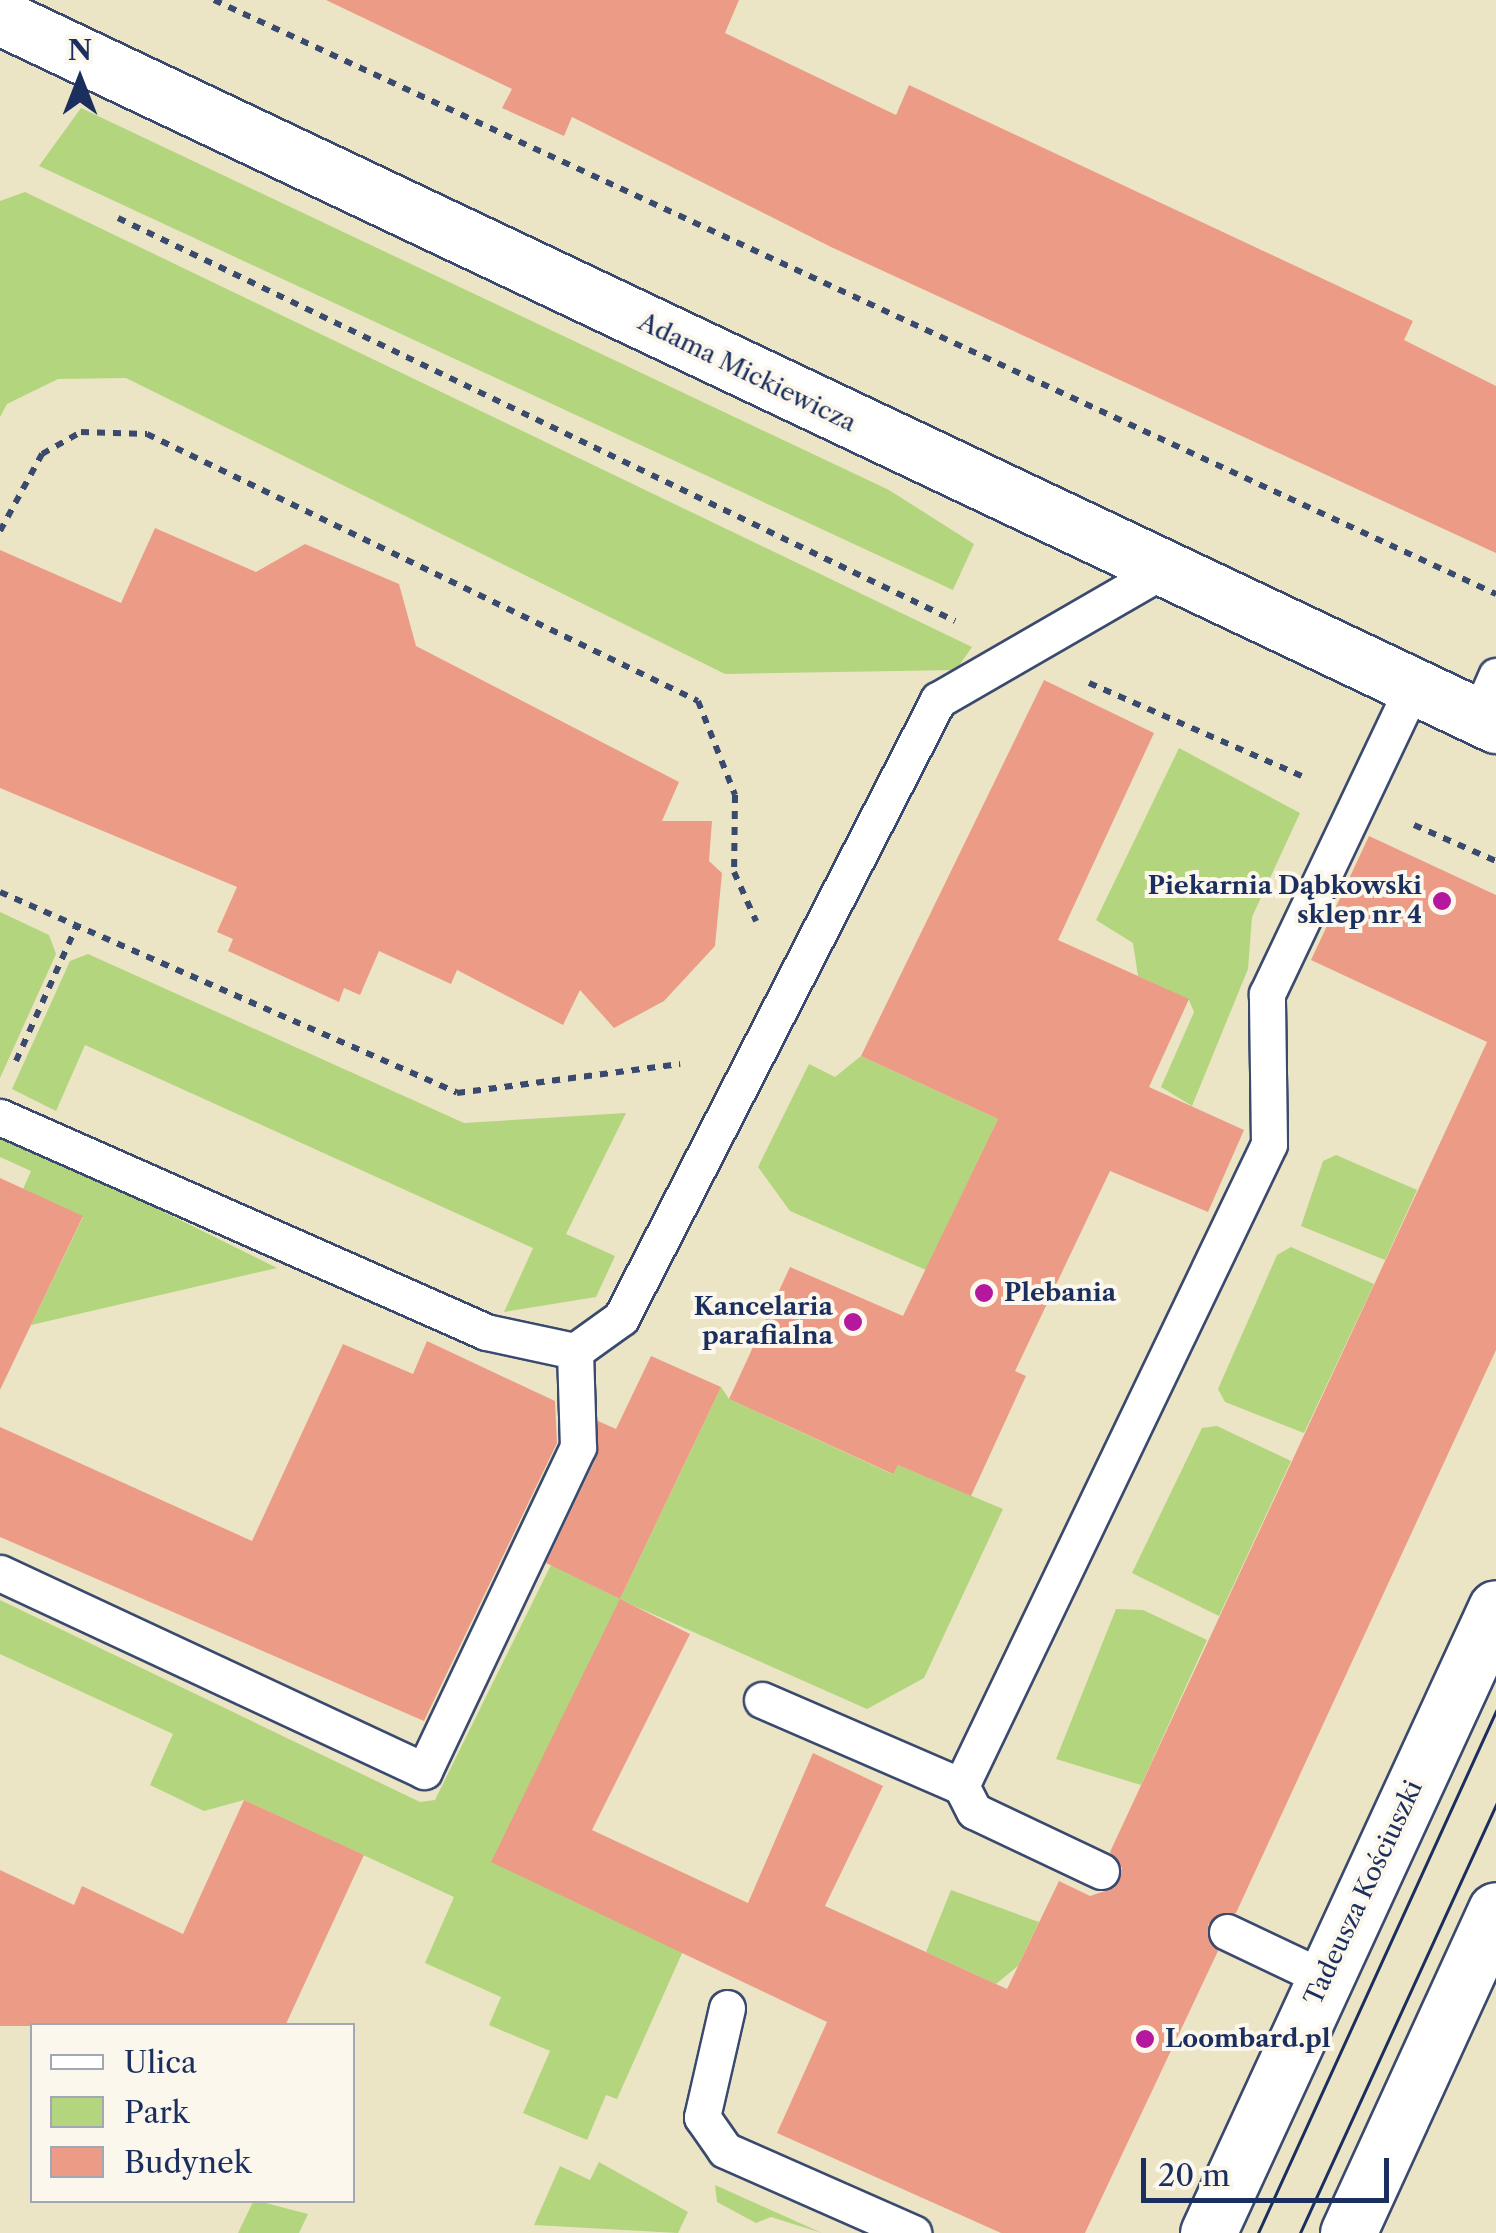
<!DOCTYPE html>
<meta charset="utf-8">
<style>
body{margin:0}
#map{position:relative;width:1496px;height:2233px;overflow:hidden;background:#ebe5c6;font-family:"Libre Caslon Text",serif}
div>[style]{position:absolute}
.green>*{inset:0;background:#b3d57d}
.building>*{inset:0;background:#ec9c86}
.path>*{height:6px;margin-top:-3px;transform-origin:0;background:repeating-linear-gradient(90deg,#3a4a6e 0 8px,transparent 0 16px)}
.roads{filter:drop-shadow(2px 0 #3a4a6e) drop-shadow(-2px 0 #3a4a6e) drop-shadow(0 2px #3a4a6e) drop-shadow(0 -2px #3a4a6e)}
.service>*{height:35px;margin:-17.5px;padding:0 17.5px;transform-origin:17.5px;border-radius:17.5px;background:#fff}
.minor>*{height:55px;margin:-27.5px;padding:0 27.5px;transform-origin:27.5px;border-radius:27.5px;background:#fff}
.tertiary>*{height:55px;margin:-27.5px;padding:0 27.5px;transform-origin:27.5px;border-radius:27.5px;background:#fff}
.tram>*{height:2.5px;margin:-1.25px;padding:0 1.25px;transform-origin:1.25px;border-radius:1.25px;background:#1b2f5e}
.dots>*{width:28px;height:28px;translate:-50% -50%;box-sizing:border-box;border:5px solid #fbf7ec;border-radius:50%}
span{translate:-50% -50%;white-space:nowrap;text-align:center;line-height:1.15;-webkit-text-stroke:8px #fbf7ec;paint-order:stroke}
.street-label{font-size:25px;color:#1b2f5e}
.poi-label{font-size:25px;color:#1b2f5e;font-weight:700}
.right{translate:-100% -50%;text-align:right}
.left{translate:0 -50%;text-align:left}
.legend{position:absolute;left:30px;top:2023px;width:325px;height:180px;box-sizing:border-box;background:#fbf7ec;border:2px solid #a1a7b3;margin:0;padding:12px 18px;list-style:none;font-size:30px;color:#1b2f5e}
.legend li{display:flex;align-items:center;gap:20px;height:50px}
.legend b{width:50px;border:2px solid #a1a7b3}
.north{position:absolute;left:30px;top:30px;width:100px;height:100px;-webkit-text-stroke:8px #fbf7ec;paint-order:stroke;rotate:0deg;font-size:28px;font-weight:700;line-height:40px;text-align:center;color:#1b2f5e}
.north::after{content:'';display:block;margin:auto;width:35px;height:45px;background:#1b2f5e;clip-path:polygon(50% 0,100% 100%,50% 72%,0 100%)}
.scale{position:absolute;left:1141px;top:2158px;width:248px;height:45px;box-sizing:border-box;border:5px solid #1b2f5e;border-top:0;padding-left:12px;font-size:30px;line-height:35px;white-space:nowrap;color:#1b2f5e;-webkit-text-stroke:8px #fbf7ec;paint-order:stroke}
</style>
<div id="map">
<div class="green">
<i style="clip-path:polygon(81px 108px,889px 490px,974px 544px,953px 590px,39px 166px)"></i>
<i style="clip-path:polygon(25px 192px,972px 647px,956px 670px,725px 674px,126px 378px,58px 379px,7px 404px,0 417px,0 201px)"></i>
<i style="clip-path:polygon(1179px 748px,1300px 813px,1252px 917px,1248px 969px,1192px 1106px,1161px 1087px,1194px 1012px,1189px 1000px,1138px 976px,1133px 943px,1096px 920px)"></i>
<i style="clip-path:polygon(0 912px,49px 935px,56px 954px,0 1078px)"></i>
<i style="clip-path:polygon(88px 954px,464px 1123px,626px 1113px,566px 1234px,615px 1256px,596px 1297px,504px 1312px,533px 1248px,85px 1045px,56px 1111px,12px 1089px,70px 961px)"></i>
<i style="clip-path:polygon(861px 1056px,998px 1119px,926px 1270px,790px 1211px,758px 1167px,809px 1064px,835px 1077px)"></i>
<i style="clip-path:polygon(0 1131px,277px 1268px,31px 1325px,83px 1217px,23px 1189px,31px 1171px,0 1157px)"></i>
<i style="clip-path:polygon(1336px 1155px,1417px 1190px,1385px 1260px,1301px 1226px,1323px 1161px)"></i>
<i style="clip-path:polygon(1291px 1247px,1374px 1284px,1304px 1433px,1225px 1402px,1218px 1389px,1277px 1255px)"></i>
<i style="clip-path:polygon(721px 1387px,729px 1399px,892px 1474px,898px 1465px,1003px 1509px,924px 1678px,867px 1709px,621px 1600px,492px 1861px,683px 1951px,617px 2099px,606px 2095px,587px 2140px,523px 2113px,550px 2051px,489px 2025px,501px 1997px,425px 1963px,454px 1897px,244px 1800px,204px 1811px,150px 1785px,173px 1734px,0 1654px,0 1600px,420px 1802px,435px 1800px,551px 1565px,620px 1599px)"></i>
<i style="clip-path:polygon(1217px 1426px,1291px 1461px,1219px 1616px,1132px 1573px,1202px 1428px)"></i>
<i style="clip-path:polygon(1116px 1609px,1143px 1610px,1207px 1640px,1141px 1785px,1056px 1759px)"></i>
<i style="clip-path:polygon(951px 1890px,1039px 1922px,1018px 1966px,996px 1984px,926px 1952px)"></i>
<i style="clip-path:polygon(599px 2162px,688px 2212px,678px 2233px,534px 2225px,560px 2166px,590px 2180px)"></i>
<i style="clip-path:polygon(715px 2185px,822px 2233px,771px 2217px,756px 2223px,717px 2202px)"></i>
<i style="clip-path:polygon(254px 2200px,308px 2214px,299px 2233px,238px 2233px)"></i>
</div>
<div class="building">
<i style="clip-path:polygon(326px 0,739px 0,725px 33px,896px 115px,909px 85px,1413px 321px,1404px 340px,1496px 386px,1496px 553px,831px 247px,572px 117px,564px 136px,502px 108px,512px 89px)"></i>
<i style="clip-path:polygon(155px 528px,256px 572px,305px 544px,399px 584px,416px 646px,679px 782px,662px 821px,712px 821px,709px 861px,722px 873px,715px 946px,664px 1001px,614px 1028px,580px 990px,563px 1025px,457px 970px,451px 984px,379px 951px,360px 995px,344px 988px,339px 1002px,228px 951px,233px 939px,217px 932px,237px 887px,0 788px,0 550px,121px 603px)"></i>
<i style="clip-path:polygon(1044px 680px,1154px 733px,1058px 940px,1189px 999px,1149px 1087px,1244px 1130px,1208px 1212px,1110px 1171px,1015px 1371px,1026px 1376px,971px 1496px,898px 1465px,893px 1474px,729px 1399px,790px 1267px,903px 1316px,998px 1119px,861px 1056px)"></i>
<i style="clip-path:polygon(1369px 836px,1496px 895px,1496px 1350px,1236px 1913px,1208px 1924px,1218px 1951px,1085px 2233px,1001px 2233px,777px 2133px,827px 2022px,491px 1862px,620px 1599px,690px 1634px,592px 1830px,748px 1903px,813px 1753px,883px 1786px,825px 1906px,1007px 1989px,1059px 1881px,1090px 1896px,1114px 1888px,1122px 1868px,1110px 1852px,1487px 1042px,1311px 960px)"></i>
<i style="clip-path:polygon(0 1178px,83px 1216px,0 1390px)"></i>
<i style="clip-path:polygon(427px 1341px,555px 1401px,557px 1443px,424px 1721px,0 1537px,0 1427px,252px 1541px,343px 1344px,413px 1374px)"></i>
<i style="clip-path:polygon(651px 1356px,721px 1387px,620px 1599px,546px 1563px,597px 1456px,598px 1421px,616px 1429px)"></i>
<i style="clip-path:polygon(244px 1800px,364px 1855px,285px 2026px,0 2026px,0 1870px,74px 1905px,82px 1886px,183px 1934px)"></i>
</div>
<div class="path">
<i style="left:214px;top:0;width:1413px;rotate:24.86deg"></i>
<i style="left:118px;top:218px;width:929px;rotate:25.71deg"></i>
<i style="left:0;top:531px;width:88px;rotate:-61.4deg"></i>
<i style="left:42px;top:454px;width:45px;rotate:-29.4deg"></i>
<i style="left:81px;top:432px;width:66px;rotate:1.7deg"></i>
<i style="left:147px;top:434px;width:612px;rotate:25.85deg"></i>
<i style="left:698px;top:701px;width:101px;rotate:68.5deg"></i>
<i style="left:735px;top:795px;width:77px;rotate:90.7deg"></i>
<i style="left:734px;top:872px;width:54px;rotate:65.8deg"></i>
<i style="left:1089px;top:683px;width:232px;rotate:23.6deg"></i>
<i style="left:1414px;top:825px;width:90px;rotate:23.7deg"></i>
<i style="left:0;top:892px;width:499px;rotate:23.7deg"></i>
<i style="left:457px;top:1093px;width:225px;rotate:-7.4deg"></i>
<i style="left:16px;top:1061px;width:149px;rotate:-65.8deg"></i>
</div>
<div class="roads">
<div class="service">
<i style="left:1478px;top:717px;width:45px;rotate:-66.3deg"></i>
<i style="left:0;top:1117px;width:531px;rotate:23.86deg"></i>
<i style="left:486px;top:1332px;width:91px;rotate:12.1deg"></i>
<i style="left:575px;top:1351px;width:57px;rotate:-35.7deg"></i>
<i style="left:621px;top:1318px;width:695px;rotate:-62.84deg"></i>
<i style="left:938px;top:700px;width:258px;rotate:-30deg"></i>
<i style="left:0;top:1573px;width:468px;rotate:25deg"></i>
<i style="left:424px;top:1771px;width:359px;rotate:-64.6deg"></i>
<i style="left:578px;top:1447px;width:96px;rotate:-91.8deg"></i>
<i style="left:762px;top:1700px;width:217px;rotate:23.4deg"></i>
<i style="left:1101px;top:1871px;width:140px;rotate:-154.7deg"></i>
<i style="left:974px;top:1811px;width:28px;rotate:-117deg"></i>
<i style="left:961px;top:1786px;width:712px;rotate:-64.37deg"></i>
<i style="left:1269px;top:1144px;width:150px;rotate:-90.8deg"></i>
<i style="left:1267px;top:994px;width:341px;rotate:-64.6deg"></i>
<i style="left:1227px;top:1932px;width:107px;rotate:25.4deg"></i>
<i style="left:727px;top:2008px;width:112px;rotate:102.9deg"></i>
<i style="left:702px;top:2117px;width:40px;rotate:55.1deg"></i>
<i style="left:725px;top:2150px;width:206px;rotate:23.8deg"></i>
</div>
<div class="minor">
<i style="left:0;top:17px;width:1655px;rotate:25.33deg"></i>
</div>
<div class="tertiary">
<i style="left:1208px;top:2233px;width:688px;rotate:-65.26deg"></i>
<i style="left:1348px;top:2233px;width:355px;rotate:-65.4deg"></i>
</div>
</div>
<div class="tram">
<i style="left:1258px;top:2233px;width:574px;rotate:-65.49deg"></i>
<i style="left:1300px;top:2233px;width:472px;rotate:-65.4deg"></i>
</div>
<div class="dots">
<i style="left:1442px;top:901px;background:#b5179e"></i>
<i style="left:984px;top:1293px;background:#b5179e"></i>
<i style="left:853px;top:1322px;background:#b5179e"></i>
<i style="left:1145px;top:2039px;background:#b5179e"></i>
</div>
<div class="street-label">
<span style="left:747px;top:373px;rotate:26deg">Adama Mickiewicza</span>
<span style="left:1364px;top:1893px;rotate:-65deg">Tadeusza Kościuszki</span>
</div>
<div class="poi-label">
<span class="right" style="left:1422px;top:901px">Piekarnia Dąbkowski<br>sklep nr 4</span>
<span class="left" style="left:1004px;top:1293px">Plebania</span>
<span class="right" style="left:833px;top:1322px">Kancelaria<br>parafialna</span>
<span class="left" style="left:1165px;top:2039px">Loombard.pl</span>
</div>
<ul class="legend">
<li><b style="height:12px;background:#fff"></b>Ulica</li>
<li><b style="height:28px;background:#b3d57d"></b>Park</li>
<li><b style="height:28px;background:#ec9c86"></b>Budynek</li>
</ul>
<div class="north">N</div>
<div class="scale">20 m</div>
</div>
